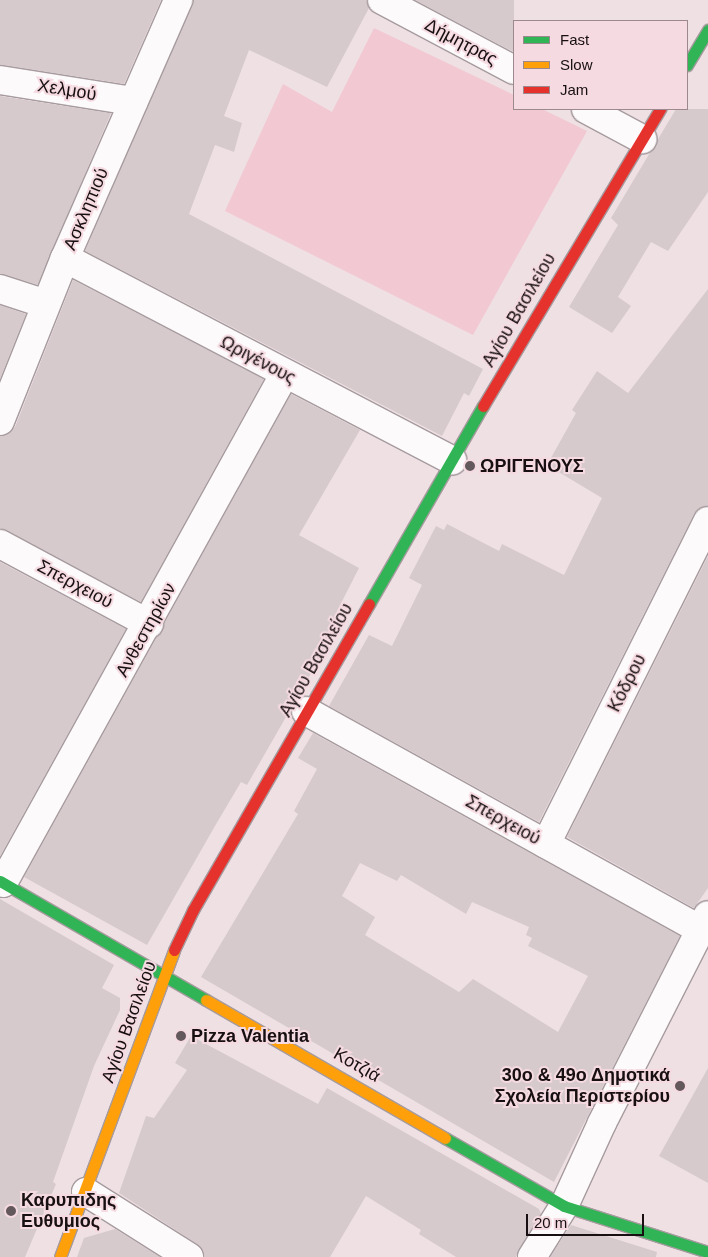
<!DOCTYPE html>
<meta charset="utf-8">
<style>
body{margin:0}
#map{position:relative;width:708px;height:1257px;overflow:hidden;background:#efe0e4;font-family:Arial,sans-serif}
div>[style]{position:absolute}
.green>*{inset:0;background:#f2c8d3}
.building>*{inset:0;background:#d6cacd}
.roads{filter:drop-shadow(1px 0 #a69b9e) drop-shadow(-1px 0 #a69b9e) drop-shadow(0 1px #a69b9e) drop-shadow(0 -1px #a69b9e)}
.street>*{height:28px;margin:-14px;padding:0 14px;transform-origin:14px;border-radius:14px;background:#fdfafb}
.fast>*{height:11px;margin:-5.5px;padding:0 5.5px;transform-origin:5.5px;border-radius:5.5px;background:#30b455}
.slow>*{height:11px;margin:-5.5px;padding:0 5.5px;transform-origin:5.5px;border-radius:5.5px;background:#ff9f0a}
.jam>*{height:11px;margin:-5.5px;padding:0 5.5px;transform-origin:5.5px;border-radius:5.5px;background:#e5322d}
.dots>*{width:14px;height:14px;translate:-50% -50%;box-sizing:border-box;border:2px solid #f5dae1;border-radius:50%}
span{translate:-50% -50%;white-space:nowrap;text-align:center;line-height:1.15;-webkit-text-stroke:4px #f5dae1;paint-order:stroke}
.street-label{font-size:18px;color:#170f11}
.poi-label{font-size:18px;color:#170f11;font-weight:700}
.left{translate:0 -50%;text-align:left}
.right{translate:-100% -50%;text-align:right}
.legend{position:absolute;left:513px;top:20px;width:175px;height:90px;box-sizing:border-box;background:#f5dae1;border:1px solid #9c898e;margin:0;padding:6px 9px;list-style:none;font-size:15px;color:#170f11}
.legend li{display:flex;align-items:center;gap:10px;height:25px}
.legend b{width:25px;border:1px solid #9c898e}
.scale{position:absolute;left:526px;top:1214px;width:118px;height:22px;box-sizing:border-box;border:2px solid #170f11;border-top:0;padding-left:6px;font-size:15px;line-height:18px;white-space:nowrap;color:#170f11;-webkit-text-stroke:4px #f5dae1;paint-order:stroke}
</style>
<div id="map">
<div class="green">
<i style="clip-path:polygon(374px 28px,514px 95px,514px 109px,542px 109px,587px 131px,473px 335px,225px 211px,283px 84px,332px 112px)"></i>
</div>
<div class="building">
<i style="clip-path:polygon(0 0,161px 0,124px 84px,0 65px)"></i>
<i style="clip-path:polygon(193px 0,366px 0,369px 8px,327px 87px,249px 50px,224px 116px,242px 123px,234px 152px,215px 145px,189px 214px,483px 369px,469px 396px,464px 393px,442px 436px,85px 251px)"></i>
<i style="clip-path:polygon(415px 0,514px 0,514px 52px)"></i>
<i style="clip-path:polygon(0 96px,111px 113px,38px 285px,0 274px)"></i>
<i style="clip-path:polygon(676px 109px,708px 109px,708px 192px,668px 251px,651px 242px,618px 297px,631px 306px,612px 333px,569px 307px,618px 225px,611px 218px)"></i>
<i style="clip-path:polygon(73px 280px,264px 379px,141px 602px,0 528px,0 436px,15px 427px)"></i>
<i style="clip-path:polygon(708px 289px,708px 506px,694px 514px,539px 822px,329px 706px,369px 635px,392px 646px,422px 585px,409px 578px,436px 526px,444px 530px,447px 524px,499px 551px,502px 544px,564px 575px,602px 498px,547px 465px,576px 413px,572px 410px,597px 371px,628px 393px)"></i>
<i style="clip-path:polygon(0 305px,26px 314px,0 379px)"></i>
<i style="clip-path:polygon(291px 394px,360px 430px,299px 535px,359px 568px,334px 617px,341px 621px,247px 785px,241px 782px,215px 826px,147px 945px,24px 877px)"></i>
<i style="clip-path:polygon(708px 556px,708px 888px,694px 908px,567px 837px)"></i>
<i style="clip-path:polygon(0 562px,126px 629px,0 856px)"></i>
<i style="clip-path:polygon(evenodd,313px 733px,680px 936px,554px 1182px,201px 977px,298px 814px,294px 811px,317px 769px,298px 758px,313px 733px,360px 863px,397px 881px,401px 875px,466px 914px,472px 902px,529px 927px,526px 935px,532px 938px,528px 946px,588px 976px,558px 1032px,473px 979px,459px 992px,365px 935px,375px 917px,342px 896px,360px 863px)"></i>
<i style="clip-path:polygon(0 899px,114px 965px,102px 988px,120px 998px,120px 1010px,94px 1066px,53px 1182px,56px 1184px,25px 1257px,0 1257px)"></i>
<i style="clip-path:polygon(191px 1036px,318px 1104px,327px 1088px,539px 1209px,541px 1214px,516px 1257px,456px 1257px,419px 1234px,421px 1230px,366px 1196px,330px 1257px,205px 1257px,197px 1244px,119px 1193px,146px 1116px,154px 1118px,187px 1070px,175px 1063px)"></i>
<i style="clip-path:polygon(708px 1068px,708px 1183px,659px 1156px)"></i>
<i style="clip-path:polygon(571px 1225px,657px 1252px,656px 1257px,550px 1257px)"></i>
<i style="clip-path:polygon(115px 1229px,160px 1257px,77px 1257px,84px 1238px)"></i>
</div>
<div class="roads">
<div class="street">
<i style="left:382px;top:0;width:149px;rotate:27.9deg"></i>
<i style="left:0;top:80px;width:135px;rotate:9deg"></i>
<i style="left:586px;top:109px;width:64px;rotate:28.2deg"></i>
<i style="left:65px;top:258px;width:437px;rotate:27.6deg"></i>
<i style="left:0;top:289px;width:48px;rotate:18.1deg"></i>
<i style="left:0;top:421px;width:175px;rotate:-68.3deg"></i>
<i style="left:65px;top:258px;width:282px;rotate:-66.3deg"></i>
<i style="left:0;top:544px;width:169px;rotate:28.2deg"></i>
<i style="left:306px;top:711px;width:450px;rotate:29deg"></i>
<i style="left:546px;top:844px;width:361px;rotate:-63.4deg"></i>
<i style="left:3px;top:883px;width:581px;rotate:-61.05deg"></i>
<i style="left:86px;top:1192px;width:122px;rotate:32.3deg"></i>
<i style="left:532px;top:1257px;width:60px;rotate:-57.9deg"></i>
<i style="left:564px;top:1206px;width:91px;rotate:-65.4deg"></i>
<i style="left:602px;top:1123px;width:233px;rotate:-63deg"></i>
</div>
<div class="fast">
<i style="left:687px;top:65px;width:41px;rotate:-59deg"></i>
<i style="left:369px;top:604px;width:228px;rotate:-60.1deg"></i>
<i style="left:0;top:881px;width:238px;rotate:30deg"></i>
<i style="left:445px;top:1138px;width:137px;rotate:29.7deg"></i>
<i style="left:564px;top:1206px;width:151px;rotate:17.7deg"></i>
</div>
<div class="slow">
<i style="left:206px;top:1000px;width:276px;rotate:30deg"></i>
<i style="left:60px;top:1257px;width:327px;rotate:-69.6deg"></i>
</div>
<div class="jam">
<i style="left:483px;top:406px;width:346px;rotate:-59.2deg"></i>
<i style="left:174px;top:950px;width:44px;rotate:-64.6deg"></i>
<i style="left:193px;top:910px;width:353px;rotate:-60.1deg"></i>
</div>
</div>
<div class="dots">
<i style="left:470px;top:466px;background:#63585b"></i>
<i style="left:181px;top:1036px;background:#63585b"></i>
<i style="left:680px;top:1086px;background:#63585b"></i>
<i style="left:11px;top:1211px;background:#63585b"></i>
</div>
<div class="street-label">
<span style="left:461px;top:42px;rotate:28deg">Δήμητρας</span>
<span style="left:67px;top:90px;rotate:9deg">Χελμού</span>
<span style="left:86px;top:209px;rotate:-67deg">Ασκληπιού</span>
<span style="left:519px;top:310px;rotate:-60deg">Αγίου Βασιλείου</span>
<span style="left:258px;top:360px;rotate:28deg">Ωριγένους</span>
<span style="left:75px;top:584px;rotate:28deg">Σπερχειού</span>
<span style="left:146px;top:630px;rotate:-61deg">Ανθεστηρίων</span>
<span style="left:316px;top:660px;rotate:-60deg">Αγίου Βασιλείου</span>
<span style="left:627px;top:683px;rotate:-63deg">Κόδρου</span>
<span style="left:503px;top:820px;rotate:29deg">Σπερχειού</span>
<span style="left:129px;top:1022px;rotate:-70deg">Αγίου Βασιλείου</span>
<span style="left:357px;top:1065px;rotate:30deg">Κοτζιά</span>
</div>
<div class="poi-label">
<span class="left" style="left:480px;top:466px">ΩΡΙΓΕΝΟΥΣ</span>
<span class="left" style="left:191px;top:1036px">Pizza Valentia</span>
<span class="right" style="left:670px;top:1086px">30ο &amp; 49ο Δημοτικά<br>Σχολεία Περιστερίου</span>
<span class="left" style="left:21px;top:1211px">Καρυπιδης<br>Ευθυμιος</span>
</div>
<ul class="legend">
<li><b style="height:6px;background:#30b455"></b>Fast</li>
<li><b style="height:6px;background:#ff9f0a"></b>Slow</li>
<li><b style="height:6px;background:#e5322d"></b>Jam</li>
</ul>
<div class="scale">20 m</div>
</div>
